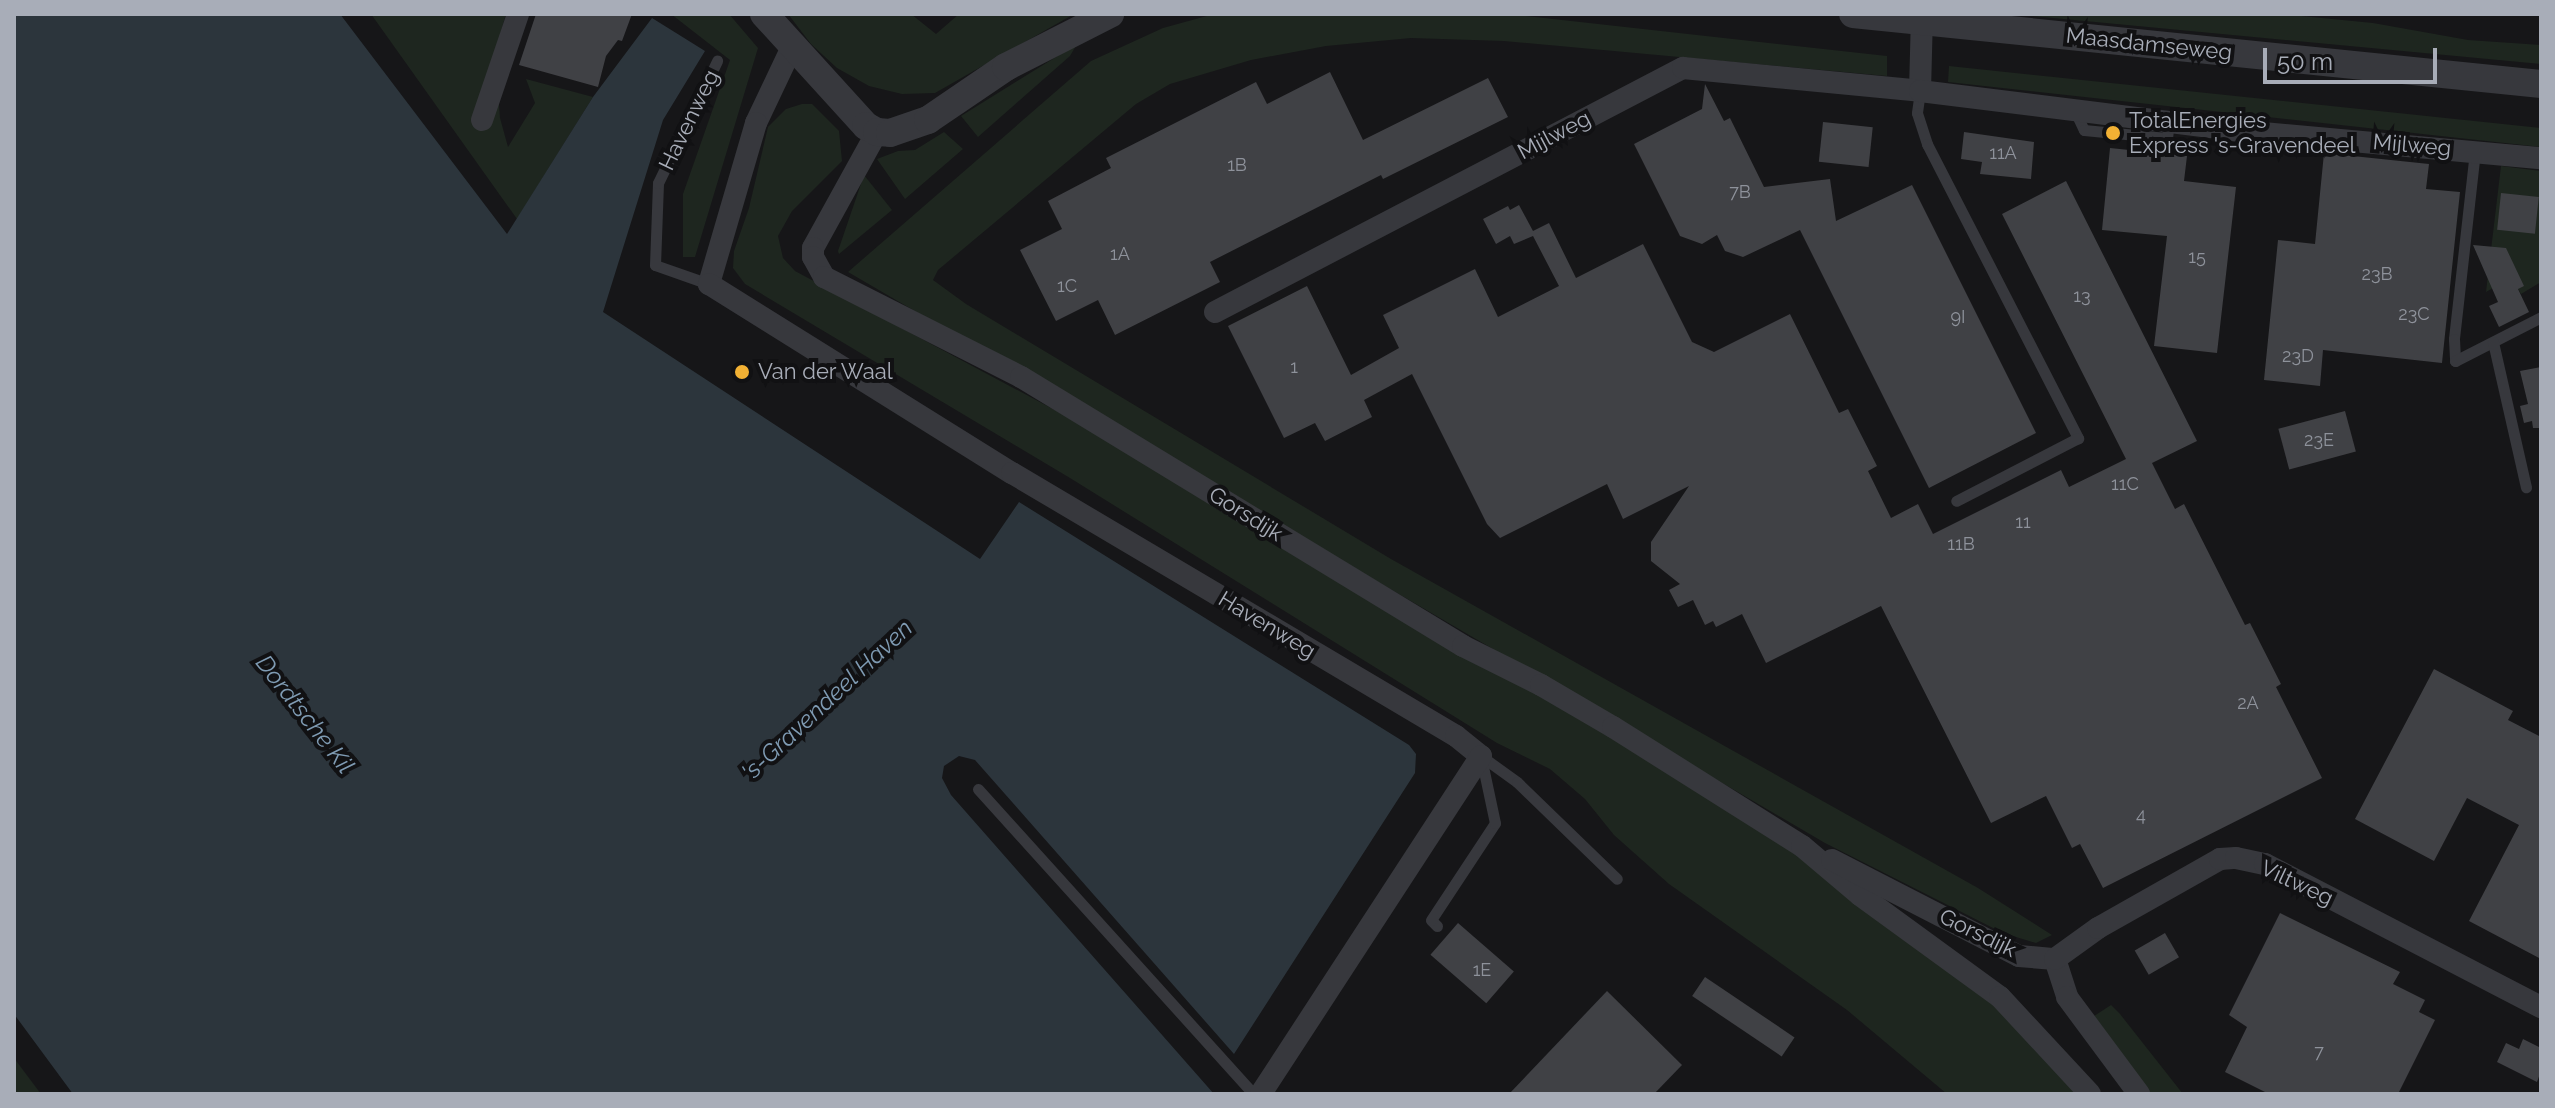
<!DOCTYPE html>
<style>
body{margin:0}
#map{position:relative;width:2555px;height:1108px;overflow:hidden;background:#161618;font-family:Raleway,sans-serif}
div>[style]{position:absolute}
.green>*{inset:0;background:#1e261f}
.water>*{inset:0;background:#2c353c}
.building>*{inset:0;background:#404145;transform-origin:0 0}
.service>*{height:11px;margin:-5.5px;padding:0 5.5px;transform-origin:5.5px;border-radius:5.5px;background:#37383d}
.minor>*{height:22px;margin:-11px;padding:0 11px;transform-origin:11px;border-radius:11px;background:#37383d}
.tertiary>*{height:28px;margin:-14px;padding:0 14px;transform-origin:14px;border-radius:14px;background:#37383d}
.dots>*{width:22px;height:22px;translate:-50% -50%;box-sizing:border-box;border:4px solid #111113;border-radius:50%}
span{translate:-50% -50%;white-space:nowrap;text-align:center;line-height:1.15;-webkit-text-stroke:8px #111113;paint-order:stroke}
.number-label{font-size:18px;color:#8e929b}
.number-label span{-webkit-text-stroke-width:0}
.street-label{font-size:22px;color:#a8adb8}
.poi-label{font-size:22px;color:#a8adb8}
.left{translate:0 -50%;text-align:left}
.water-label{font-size:24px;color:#7f9bb3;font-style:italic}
.frame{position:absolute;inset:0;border:16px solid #a8adb8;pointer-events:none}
.scale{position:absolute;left:2263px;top:48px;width:174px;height:36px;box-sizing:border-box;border:4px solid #a8adb8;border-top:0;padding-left:10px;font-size:24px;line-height:28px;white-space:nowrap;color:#a8adb8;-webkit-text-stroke:6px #111113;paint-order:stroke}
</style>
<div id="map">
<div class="green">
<i style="clip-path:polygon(371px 14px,506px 14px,495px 52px,500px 118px,508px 147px,535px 103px,526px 79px,593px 97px,517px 219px)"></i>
<i style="clip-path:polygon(671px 14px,729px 14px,758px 48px,695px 257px,683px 257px,683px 194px,730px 60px)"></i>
<i style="clip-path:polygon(788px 14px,911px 14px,936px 34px,959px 14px,1074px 14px,935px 93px,902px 94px,869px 86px,837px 68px,811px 44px)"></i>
<i style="clip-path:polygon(1214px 14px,1508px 14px,1887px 56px,1887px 76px,1504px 41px,1411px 38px,1326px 46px,1251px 60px,1170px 84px,1136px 104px,938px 270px,933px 280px,966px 304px,1391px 559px,1978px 888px,2052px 935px,2036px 943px,2003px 933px,1825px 843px,848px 272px,1091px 61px,1163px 28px)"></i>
<i style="clip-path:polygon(2010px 14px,2280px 14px,2373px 23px,2468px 40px,2541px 45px,2541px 64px)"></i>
<i style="clip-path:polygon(1077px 44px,1070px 56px,978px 137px,961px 116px)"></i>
<i style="clip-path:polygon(1949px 66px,2541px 128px,2541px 147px,1948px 82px)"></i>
<i style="clip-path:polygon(802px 104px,812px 104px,839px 131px,842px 161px,792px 211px,778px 236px,783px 258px,795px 271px,1092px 430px,1778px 833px,2003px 1013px,2077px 1094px,1947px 1094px,1847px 1010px,1669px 884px,1614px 835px,1585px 799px,1550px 769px,1497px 743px,1070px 478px,745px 284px,733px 268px,734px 251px,749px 208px,768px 127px,786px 109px)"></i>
<i style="clip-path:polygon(944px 132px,963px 149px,905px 199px,877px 159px,898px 151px,915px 150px)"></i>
<i style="clip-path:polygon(2501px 166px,2541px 171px,2541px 282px,2521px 294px,2512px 277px,2486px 292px)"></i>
<i style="clip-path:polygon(864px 175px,892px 210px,839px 254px,838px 251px)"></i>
<i style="clip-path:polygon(2111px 1005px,2120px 1014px,2183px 1094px,2150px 1094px,2091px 1018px)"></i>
<i style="clip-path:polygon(14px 1058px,41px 1094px,14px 1094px)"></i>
</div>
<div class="water">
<i style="clip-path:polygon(14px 14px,340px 14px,507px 234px,593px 97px,652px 18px,705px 51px,663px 120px,603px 312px,980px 559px,1019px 502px,1409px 745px,1416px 754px,1415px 773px,1234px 1054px,975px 760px,959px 756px,944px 766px,942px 778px,951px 795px,1214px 1094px,73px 1094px,14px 1014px)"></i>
</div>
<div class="building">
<i style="clip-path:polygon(536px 14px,632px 14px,622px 41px,618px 40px,606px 56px,598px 87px,519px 65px)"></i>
<i style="clip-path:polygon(1330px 72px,1363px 140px,1488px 78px,1508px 117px,1383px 179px,1381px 175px,1210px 262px,1220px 282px,1115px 335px,1098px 300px,1056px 321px,1020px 250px,1062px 229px,1048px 201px,1111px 168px,1106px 158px,1256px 82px,1267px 104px)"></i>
<i style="clip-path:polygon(1705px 84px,1724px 121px,1730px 118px,1764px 187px,1830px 179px,1836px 221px,1912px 185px,2036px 433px,1929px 488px,1800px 230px,1743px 257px,1725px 251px,1717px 235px,1702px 244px,1680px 236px,1634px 144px,1702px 109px)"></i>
<i style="left:1823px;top:122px;width:50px;height:40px;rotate:6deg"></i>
<i style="clip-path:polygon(1964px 132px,2034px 142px,2031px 179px,1980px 174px,1982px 162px,1961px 159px)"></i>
<i style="clip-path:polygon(2110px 148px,2187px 156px,2184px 181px,2236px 187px,2217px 353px,2154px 346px,2167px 236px,2102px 230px)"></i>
<i style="clip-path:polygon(2324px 153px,2429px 164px,2426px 189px,2460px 192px,2442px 363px,2323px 350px,2320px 386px,2264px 380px,2278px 240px,2315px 244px)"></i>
<i style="clip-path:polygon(2066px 181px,2197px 441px,2152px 463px,2175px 509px,2184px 504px,2245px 625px,2250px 623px,2281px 684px,2276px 687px,2322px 778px,2103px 888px,2080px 844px,2072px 848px,2046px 796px,1991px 823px,1881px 606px,1766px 663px,1742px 614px,1716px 627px,1713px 621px,1705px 625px,1693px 600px,1678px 607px,1669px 590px,1680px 584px,1651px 561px,1651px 542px,1689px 486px,1623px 519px,1607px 484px,1500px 538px,1487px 524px,1412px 374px,1364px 400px,1372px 417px,1325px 441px,1315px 423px,1284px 438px,1228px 326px,1307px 286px,1351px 375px,1399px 348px,1383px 315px,1475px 269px,1498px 317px,1559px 286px,1533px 236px,1514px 244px,1510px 236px,1496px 244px,1483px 219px,1508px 206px,1510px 210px,1519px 205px,1533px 231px,1549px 223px,1576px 278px,1643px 244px,1692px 342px,1714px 352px,1790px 314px,1839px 413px,1848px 409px,1877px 466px,1868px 471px,1891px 518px,1918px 504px,1933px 534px,2061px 470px,2069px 487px,2126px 459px,2002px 214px)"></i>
<i style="left:2501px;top:193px;width:38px;height:37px;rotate:6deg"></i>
<i style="clip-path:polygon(2473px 245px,2506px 248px,2524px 286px,2518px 289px,2529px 312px,2499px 327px,2489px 306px,2498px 302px)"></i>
<i style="clip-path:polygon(2541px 367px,2541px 428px,2533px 428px,2532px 421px,2524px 423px,2520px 406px,2528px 404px,2520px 371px)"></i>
<i style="left:2345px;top:411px;width:42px;height:69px;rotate:75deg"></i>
<i style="clip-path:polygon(2434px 669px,2513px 711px,2508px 720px,2541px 737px,2541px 959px,2469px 921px,2519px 825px,2467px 798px,2434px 861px,2355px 819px)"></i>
<i style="clip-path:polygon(2280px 913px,2400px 972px,2393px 984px,2425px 1000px,2419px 1012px,2435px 1020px,2398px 1094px,2269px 1094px,2225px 1072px,2247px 1027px,2229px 1015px)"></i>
<i style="left:1458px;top:923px;width:74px;height:42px;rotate:41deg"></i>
<i style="left:2165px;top:933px;width:28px;height:35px;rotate:60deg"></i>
<i style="left:1705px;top:977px;width:108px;height:23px;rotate:34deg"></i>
<i style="clip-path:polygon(1607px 991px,1682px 1065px,1654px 1094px,1509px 1094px)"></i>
<i style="clip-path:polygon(2523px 1039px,2541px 1048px,2541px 1071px,2537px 1082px,2497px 1062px,2506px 1043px,2519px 1049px)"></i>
</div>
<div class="service">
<i style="left:1920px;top:91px;width:22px;rotate:98deg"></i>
<i style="left:1917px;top:113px;width:33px;rotate:72deg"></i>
<i style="left:1927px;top:144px;width:331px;rotate:62.8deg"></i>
<i style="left:2078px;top:438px;width:137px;rotate:152.7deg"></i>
<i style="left:2075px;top:111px;width:21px;rotate:65deg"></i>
<i style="left:2084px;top:130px;width:83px;rotate:5.5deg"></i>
<i style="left:2167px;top:138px;width:16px;rotate:-83deg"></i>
<i style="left:2475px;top:151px;width:189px;rotate:96.4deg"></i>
<i style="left:2454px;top:339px;width:22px;rotate:87deg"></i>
<i style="left:2455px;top:361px;width:97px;rotate:-27.1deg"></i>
<i style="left:709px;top:284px;width:57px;rotate:-160.6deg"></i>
<i style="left:655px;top:265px;width:82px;rotate:-87.9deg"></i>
<i style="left:658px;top:183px;width:136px;rotate:-64.2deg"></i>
<i style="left:2493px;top:342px;width:149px;rotate:77.2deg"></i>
<i style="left:1481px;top:756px;width:44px;rotate:35.8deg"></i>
<i style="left:1517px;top:782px;width:139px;rotate:44.1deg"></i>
<i style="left:978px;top:789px;width:411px;rotate:47.9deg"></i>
<i style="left:1437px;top:926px;width:8px;rotate:-135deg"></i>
<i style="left:1431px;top:920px;width:116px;rotate:-56.6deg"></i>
<i style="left:1495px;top:823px;width:67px;rotate:-102deg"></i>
</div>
<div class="minor">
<i style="left:793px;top:45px;width:86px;rotate:115.4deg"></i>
<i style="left:756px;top:123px;width:168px;rotate:106.3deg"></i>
<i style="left:709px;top:284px;width:357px;rotate:32deg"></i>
<i style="left:1012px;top:473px;width:516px;rotate:30.64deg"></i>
<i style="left:1456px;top:736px;width:32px;rotate:39deg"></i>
<i style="left:1481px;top:756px;width:403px;rotate:123.1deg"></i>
<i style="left:1920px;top:91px;width:77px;rotate:-88.5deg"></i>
<i style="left:482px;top:120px;width:112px;rotate:-71.2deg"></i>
<i style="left:877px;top:132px;width:132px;rotate:118.9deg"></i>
<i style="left:813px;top:248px;width:9px;rotate:90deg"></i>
<i style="left:813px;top:257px;width:23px;rotate:61deg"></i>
<i style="left:824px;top:277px;width:221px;rotate:26.9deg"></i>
<i style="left:1021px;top:377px;width:517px;rotate:31.32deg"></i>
<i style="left:1463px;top:646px;width:87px;rotate:26.6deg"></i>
<i style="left:1541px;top:685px;width:83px;rotate:30.3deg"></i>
<i style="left:1613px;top:727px;width:223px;rotate:32.2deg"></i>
<i style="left:1802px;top:846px;width:76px;rotate:40.2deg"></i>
<i style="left:1860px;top:895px;width:173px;rotate:36.1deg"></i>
<i style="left:2000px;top:997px;width:132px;rotate:47.1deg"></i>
<i style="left:1215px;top:312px;width:528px;rotate:-27.54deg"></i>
<i style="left:1683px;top:68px;width:238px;rotate:5.5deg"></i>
<i style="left:1920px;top:91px;width:313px;rotate:7.1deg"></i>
<i style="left:2231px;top:130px;width:311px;rotate:5.2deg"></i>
<i style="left:1832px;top:860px;width:210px;rotate:27.2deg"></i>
<i style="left:2019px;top:956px;width:36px;rotate:5deg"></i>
<i style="left:2055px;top:959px;width:40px;rotate:72deg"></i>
<i style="left:2067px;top:997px;width:121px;rotate:53.4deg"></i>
<i style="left:2055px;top:959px;width:53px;rotate:-35.8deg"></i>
<i style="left:2098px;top:928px;width:140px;rotate:-29.5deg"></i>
<i style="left:2220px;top:859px;width:16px;rotate:-4deg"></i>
<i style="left:2236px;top:858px;width:30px;rotate:12deg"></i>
<i style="left:2265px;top:864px;width:311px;rotate:27.4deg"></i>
</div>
<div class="tertiary">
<i style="left:764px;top:14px;width:151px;rotate:47.7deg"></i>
<i style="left:866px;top:126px;width:13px;rotate:29deg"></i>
<i style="left:877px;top:132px;width:13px;rotate:4deg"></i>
<i style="left:890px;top:133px;width:40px;rotate:-18.9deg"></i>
<i style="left:928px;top:120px;width:94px;rotate:-34.2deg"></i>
<i style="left:1006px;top:67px;width:117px;rotate:-27deg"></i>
<i style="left:1853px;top:14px;width:692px;rotate:5.81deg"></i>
</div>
<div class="dots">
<i style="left:2113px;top:133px;background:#f2b134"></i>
<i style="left:742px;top:372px;background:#f2b134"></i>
</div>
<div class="number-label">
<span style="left:2003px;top:153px">11A</span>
<span style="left:1237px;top:165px">1B</span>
<span style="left:1740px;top:192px">7B</span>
<span style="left:1120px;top:254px">1A</span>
<span style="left:2197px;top:257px">15</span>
<span style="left:2377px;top:274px">23B</span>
<span style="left:1067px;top:286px">1C</span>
<span style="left:2082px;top:296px">13</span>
<span style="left:2414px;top:314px">23C</span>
<span style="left:1958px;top:317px">9I</span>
<span style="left:2298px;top:356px">23D</span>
<span style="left:1294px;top:367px">1</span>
<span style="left:2319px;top:440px">23E</span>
<span style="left:2125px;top:484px">11C</span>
<span style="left:2023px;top:522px">11</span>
<span style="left:1961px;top:544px">11B</span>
<span style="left:2248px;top:703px">2A</span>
<span style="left:2141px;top:815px">4</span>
<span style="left:1482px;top:970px">1E</span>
<span style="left:2319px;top:1052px">7</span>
</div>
<div class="street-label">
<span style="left:2149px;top:44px;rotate:6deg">Maasdamseweg</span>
<span style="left:689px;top:120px;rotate:-64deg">Havenweg</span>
<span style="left:1554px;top:135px;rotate:-28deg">Mijlweg</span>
<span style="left:2412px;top:145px;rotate:5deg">Mijlweg</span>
<span style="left:1246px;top:514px;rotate:32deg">Gorsdijk</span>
<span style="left:1267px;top:625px;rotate:31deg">Havenweg</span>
<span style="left:2297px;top:883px;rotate:25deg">Viltweg</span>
<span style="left:1978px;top:933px;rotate:26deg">Gorsdijk</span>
</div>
<div class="poi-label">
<span class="left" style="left:2129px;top:133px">TotalEnergies<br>Express 's-Gravendeel</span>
<span class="left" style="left:758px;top:372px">Van der Waal</span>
</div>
<div class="water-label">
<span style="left:827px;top:700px;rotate:-43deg">'s-Gravendeel Haven</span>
<span style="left:305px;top:714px;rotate:52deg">Dordtsche Kil</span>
</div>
<div class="frame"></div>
<div class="scale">50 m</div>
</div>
